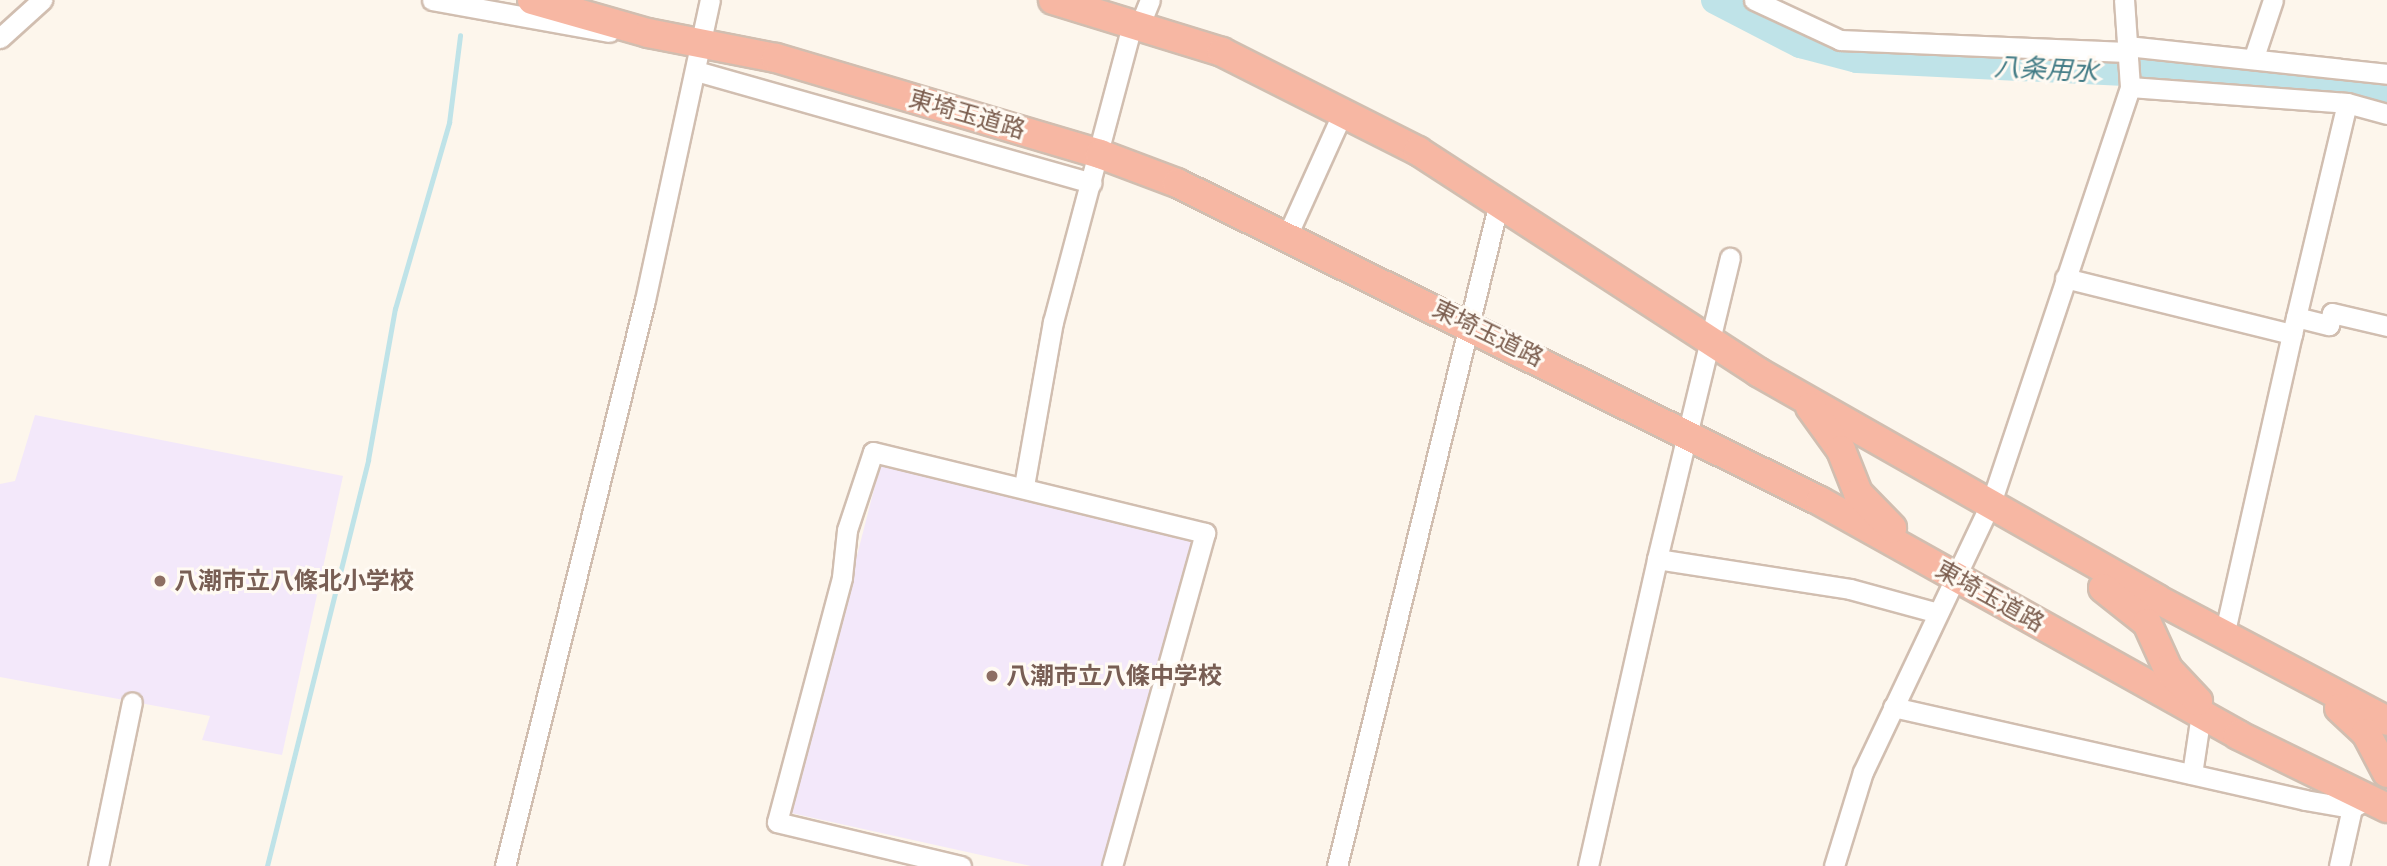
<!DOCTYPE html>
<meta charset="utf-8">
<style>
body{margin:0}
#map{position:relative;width:2387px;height:866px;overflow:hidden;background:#fdf6ec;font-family:"Archivo Narrow","Noto Sans JP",sans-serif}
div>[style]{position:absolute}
.education>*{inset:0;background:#f3e8fa}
.stream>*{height:4.5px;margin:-2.25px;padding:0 2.25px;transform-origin:2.25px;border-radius:2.25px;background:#bfe3e8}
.river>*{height:28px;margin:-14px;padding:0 14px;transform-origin:14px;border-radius:14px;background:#bfe3e8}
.roads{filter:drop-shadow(2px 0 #d1beb0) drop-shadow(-2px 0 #d1beb0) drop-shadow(0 2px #d1beb0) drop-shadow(0 -2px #d1beb0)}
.minor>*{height:19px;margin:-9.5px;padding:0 9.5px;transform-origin:9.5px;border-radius:9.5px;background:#fff}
.highway>*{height:28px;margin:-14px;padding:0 14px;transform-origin:14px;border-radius:14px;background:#f7b7a3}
.dots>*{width:19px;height:19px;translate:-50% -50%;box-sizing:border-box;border:4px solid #fffaf3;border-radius:50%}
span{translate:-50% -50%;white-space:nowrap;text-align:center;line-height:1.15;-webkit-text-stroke:6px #fffaf3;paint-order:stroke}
.street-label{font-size:24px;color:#7a5c4d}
.education-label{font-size:24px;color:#785e54;font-weight:700}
.left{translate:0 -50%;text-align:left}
.water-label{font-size:26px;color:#437c86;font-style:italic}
</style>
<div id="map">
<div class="education">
<i style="clip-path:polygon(35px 415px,343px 476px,282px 755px,202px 740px,210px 716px,0 677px,0 484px,15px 481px)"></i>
<i style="clip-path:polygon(881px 462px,1196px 540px,1106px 866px,1031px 866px,791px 813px)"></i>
</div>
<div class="stream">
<i style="left:267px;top:866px;width:418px;rotate:-76deg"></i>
<i style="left:368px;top:460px;width:153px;rotate:-79.9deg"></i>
<i style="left:395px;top:309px;width:194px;rotate:-73.8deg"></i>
<i style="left:449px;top:123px;width:88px;rotate:-82.8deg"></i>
</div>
<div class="river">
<i style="left:1715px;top:0;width:96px;rotate:27.4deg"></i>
<i style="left:1800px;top:44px;width:59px;rotate:14.7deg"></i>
<i style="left:1857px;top:59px;width:475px;rotate:2.8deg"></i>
<i style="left:2331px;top:82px;width:58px;rotate:15deg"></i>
</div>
<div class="roads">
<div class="minor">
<i style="left:432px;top:0;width:180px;rotate:10.2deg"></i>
<i style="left:1754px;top:0;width:95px;rotate:24.9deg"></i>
<i style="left:1840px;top:40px;width:287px;rotate:2.4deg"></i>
<i style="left:1139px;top:27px;width:29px;rotate:-68deg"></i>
<i style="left:0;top:38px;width:57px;rotate:-42.1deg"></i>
<i style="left:2127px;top:46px;width:262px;rotate:6.1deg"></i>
<i style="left:2254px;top:57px;width:60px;rotate:-71.6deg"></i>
<i style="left:696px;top:71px;width:411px;rotate:15.8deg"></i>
<i style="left:2130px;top:87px;width:218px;rotate:4.2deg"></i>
<i style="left:2347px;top:103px;width:41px;rotate:15.4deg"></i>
<i style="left:1287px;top:236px;width:134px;rotate:-65.7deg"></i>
<i style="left:2065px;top:278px;width:234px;rotate:13.9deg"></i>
<i style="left:2292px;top:334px;width:309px;rotate:102.7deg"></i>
<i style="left:2296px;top:317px;width:34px;rotate:14deg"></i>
<i style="left:2329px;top:325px;width:12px;rotate:-76deg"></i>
<i style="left:2332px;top:313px;width:57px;rotate:13.3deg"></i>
<i style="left:2292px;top:334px;width:237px;rotate:-76.6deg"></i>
<i style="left:1024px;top:486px;width:167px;rotate:-80deg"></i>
<i style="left:1053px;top:322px;width:306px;rotate:-75.1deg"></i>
<i style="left:1657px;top:559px;width:310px;rotate:-76.4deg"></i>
<i style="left:1893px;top:707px;width:422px;rotate:12.7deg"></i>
<i style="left:2305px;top:800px;width:48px;rotate:9.7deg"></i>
<i style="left:2352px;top:808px;width:16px;rotate:-30deg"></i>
<i style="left:2192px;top:774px;width:61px;rotate:-81.5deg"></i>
<i style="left:98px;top:866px;width:167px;rotate:-78.3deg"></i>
<i style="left:505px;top:866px;width:583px;rotate:-76.11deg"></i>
<i style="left:645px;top:300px;width:307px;rotate:-77.8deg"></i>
<i style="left:961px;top:866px;width:189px;rotate:-166.6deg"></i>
<i style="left:777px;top:822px;width:253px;rotate:-75.1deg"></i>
<i style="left:842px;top:577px;width:47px;rotate:-83.9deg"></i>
<i style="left:847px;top:530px;width:82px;rotate:-71.6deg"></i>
<i style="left:873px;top:452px;width:342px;rotate:13.7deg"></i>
<i style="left:1205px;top:533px;width:346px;rotate:105.6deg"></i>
<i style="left:1337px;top:866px;width:683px;rotate:-76.29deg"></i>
<i style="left:1588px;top:866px;width:315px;rotate:-77.3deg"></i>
<i style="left:1657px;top:559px;width:195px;rotate:8.8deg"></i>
<i style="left:1850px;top:589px;width:87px;rotate:15.3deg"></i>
<i style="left:1834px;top:866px;width:98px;rotate:-72.9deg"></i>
<i style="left:1863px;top:772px;width:298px;rotate:-64.6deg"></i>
<i style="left:1991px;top:503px;width:439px;rotate:-71.5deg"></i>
<i style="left:2130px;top:87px;width:87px;rotate:-93.9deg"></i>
<i style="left:2339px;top:866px;width:59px;rotate:-77.4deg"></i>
</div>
<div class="highway">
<i style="left:532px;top:0;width:121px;rotate:15.9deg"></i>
<i style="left:648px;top:33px;width:130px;rotate:11.1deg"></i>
<i style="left:776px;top:58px;width:338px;rotate:16.5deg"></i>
<i style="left:1100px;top:154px;width:82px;rotate:20.6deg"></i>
<i style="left:1177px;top:183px;width:717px;rotate:26.32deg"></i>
<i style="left:1820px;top:501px;width:479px;rotate:29.2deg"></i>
<i style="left:2238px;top:735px;width:166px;rotate:26.1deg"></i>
<i style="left:1053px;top:0;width:177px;rotate:17.1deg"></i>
<i style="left:1222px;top:52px;width:220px;rotate:26.8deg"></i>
<i style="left:1418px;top:151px;width:406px;rotate:33deg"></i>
<i style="left:1758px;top:372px;width:459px;rotate:29.6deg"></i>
<i style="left:2157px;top:599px;width:260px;rotate:27.9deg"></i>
<i style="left:1810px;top:407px;width:53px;rotate:54.2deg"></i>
<i style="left:1841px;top:450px;width:46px;rotate:68.4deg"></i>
<i style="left:1858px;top:493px;width:49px;rotate:45.8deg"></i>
<i style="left:2103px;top:588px;width:56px;rotate:38.5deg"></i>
<i style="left:2147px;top:623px;width:51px;rotate:65.5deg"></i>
<i style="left:2168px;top:669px;width:44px;rotate:46.8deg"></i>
<i style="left:2339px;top:708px;width:37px;rotate:43deg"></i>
<i style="left:2366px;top:733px;width:45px;rotate:62.3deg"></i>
</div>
</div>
<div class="dots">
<i style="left:160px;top:581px;background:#8d6e63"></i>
<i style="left:992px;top:676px;background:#8d6e63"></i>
</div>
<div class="street-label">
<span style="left:967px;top:114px;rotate:16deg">東埼玉道路</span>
<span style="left:1488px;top:333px;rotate:26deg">東埼玉道路</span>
<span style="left:1990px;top:596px;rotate:29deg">東埼玉道路</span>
</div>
<div class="education-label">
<span class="left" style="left:174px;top:581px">八潮市立八條北小学校</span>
<span class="left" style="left:1006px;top:676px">八潮市立八條中学校</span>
</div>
<div class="water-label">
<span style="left:2046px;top:69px;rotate:3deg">八条用水</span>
</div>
</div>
